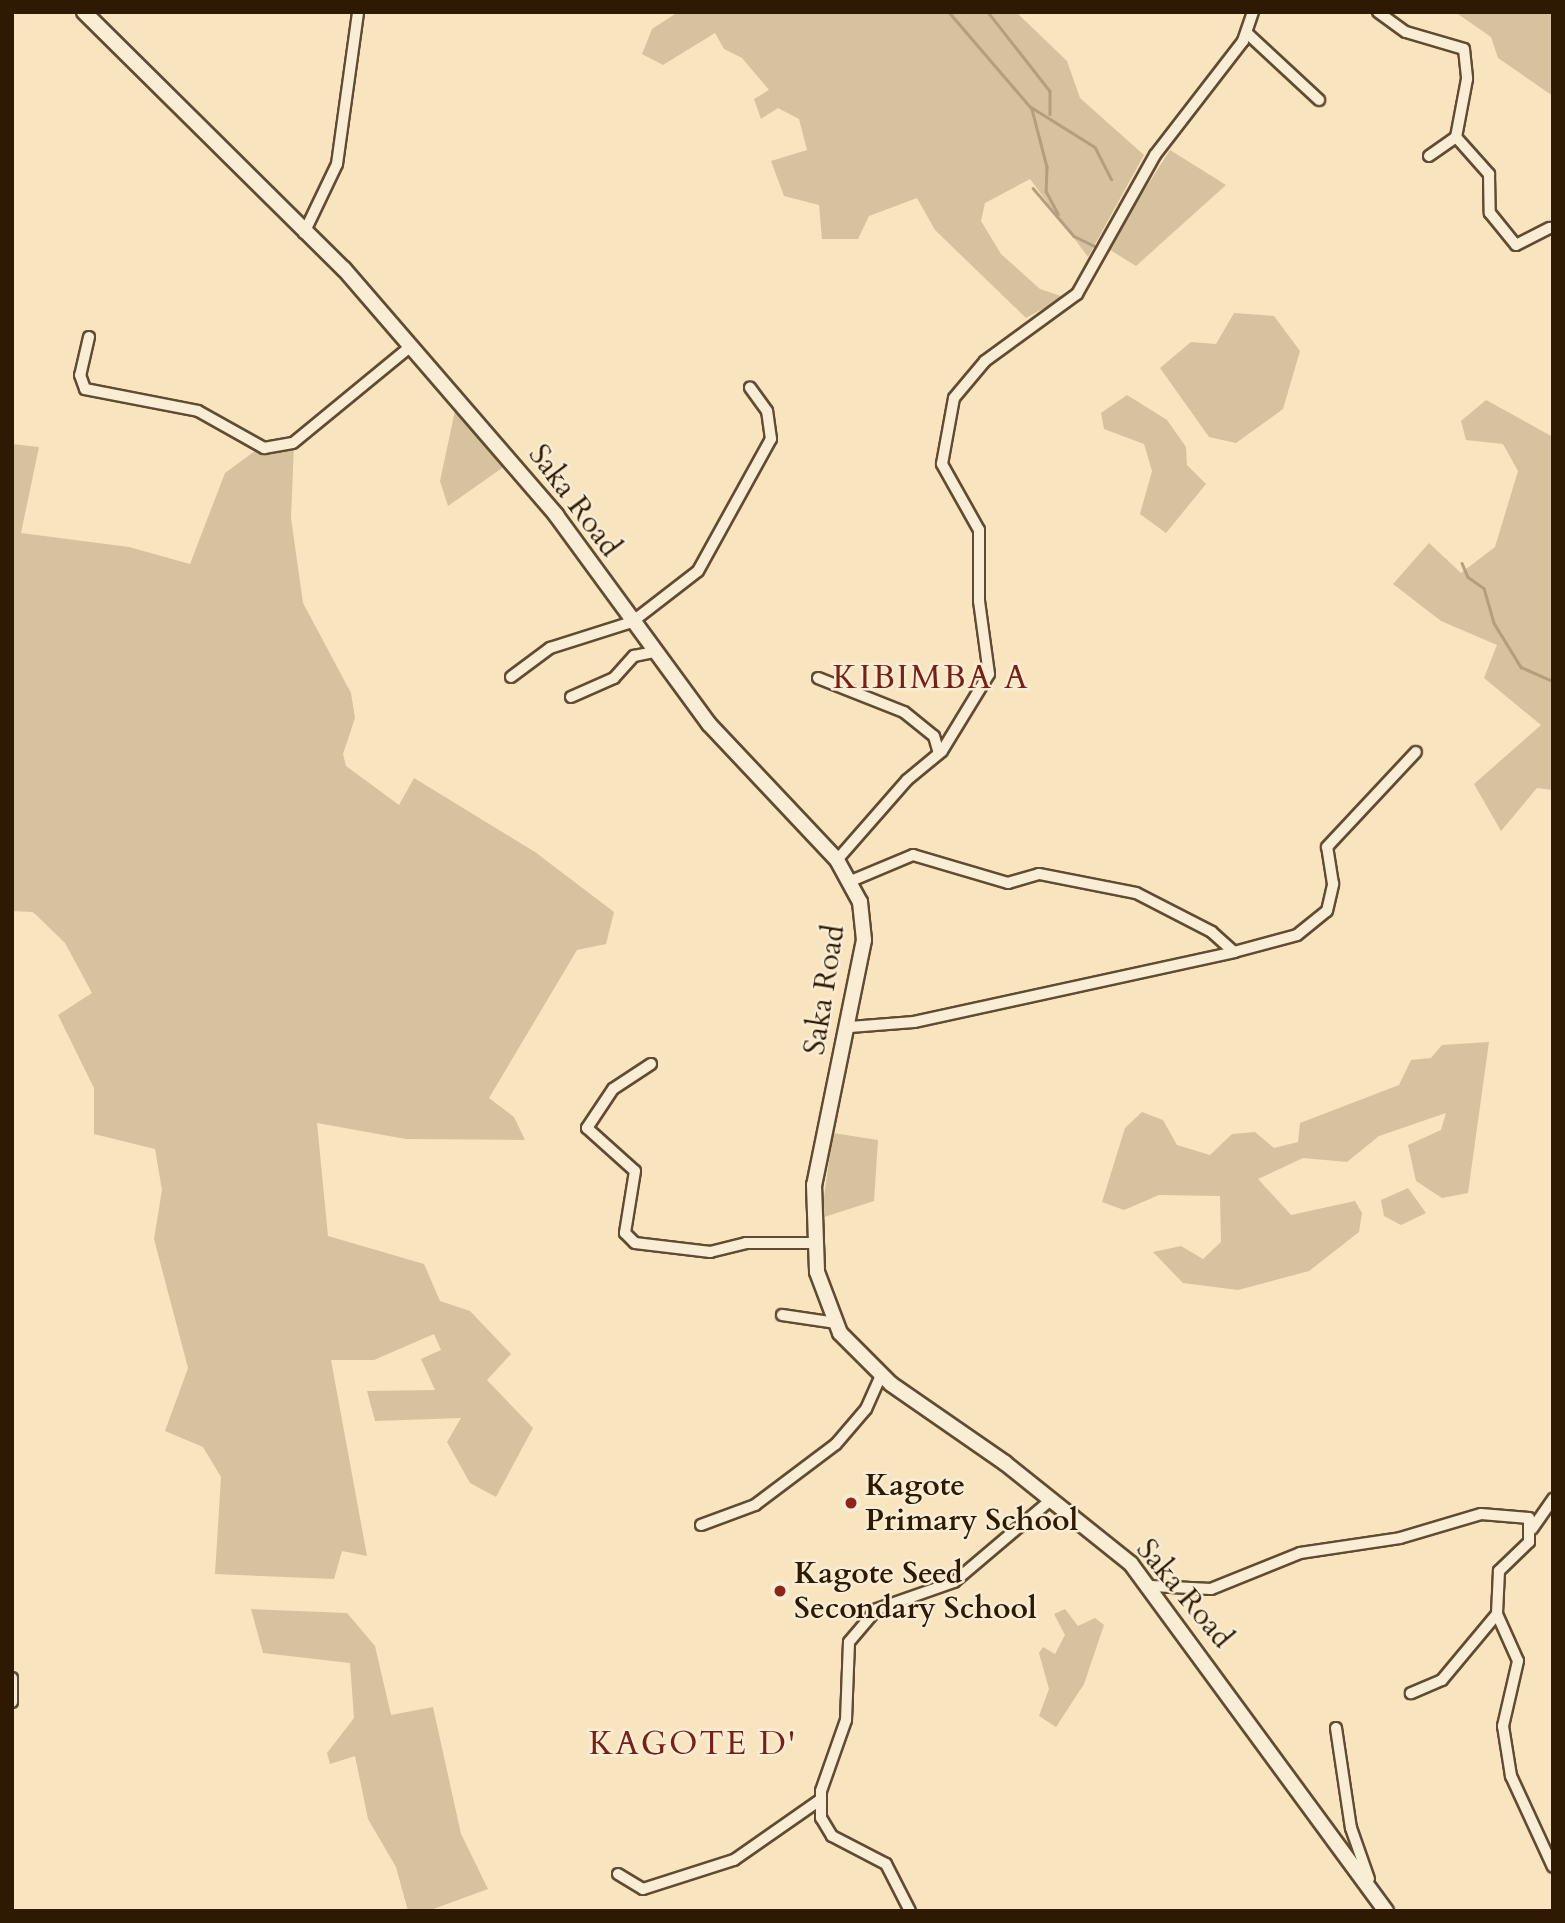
<!DOCTYPE html>
<style>
body{margin:0}
#map{position:relative;width:1565px;height:1923px;overflow:hidden;background:#f8e4be;font-family:Cardo,serif}
div>[style]{position:absolute}
.green>*{inset:0;background:#d6c29e}
.stream>*{height:2.5px;margin:-1.25px;padding:0 1.25px;transform-origin:1.25px;border-radius:1.25px;background:#b39f7e}
.roads{filter:drop-shadow(2px 0 #604c31) drop-shadow(-2px 0 #604c31) drop-shadow(0 2px #604c31) drop-shadow(0 -2px #604c31)}
.street>*{height:10px;margin:-5px;padding:0 5px;transform-origin:5px;border-radius:5px;background:#faedd5}
.secondary>*{height:14px;margin:-7px;padding:0 7px;transform-origin:7px;border-radius:7px;background:#faedd5}
.dots>*{width:19px;height:19px;translate:-50% -50%;box-sizing:border-box;border:4px solid #faedd5;border-radius:50%}
span{translate:-50% -50%;white-space:nowrap;text-align:center;line-height:1.15;-webkit-text-stroke:5px #faedd5;paint-order:stroke}
.street-label{font-size:30px;color:#2e1a02}
.poi-label{font-size:30px;color:#2e1a02;font-weight:700}
.left{translate:0 -50%;text-align:left}
.quarter-label{font-size:33px;color:#7a1f14;letter-spacing:2px}
.frame{position:absolute;inset:0;border:14px solid #2e1a02;pointer-events:none}
</style>
<div id="map">
<div class="green">
<i style="clip-path:polygon(678px 12px,1016px 12px,1067px 61px,1080px 98px,1144px 155px,1088px 257px,1030px 179px,985px 203px,981px 221px,1001px 254px,1040px 289px,1064px 297px,1026px 318px,935px 230px,917px 198px,869px 216px,858px 239px,822px 239px,819px 205px,784px 196px,771px 161px,807px 150px,799px 119px,778px 108px,761px 119px,754px 99px,769px 90px,742px 58px,724px 49px,715px 33px,663px 65px,642px 54px,652px 29px)"></i>
<i style="clip-path:polygon(1455px 12px,1553px 12px,1553px 96px,1498px 58px,1491px 37px)"></i>
<i style="clip-path:polygon(1170px 150px,1226px 185px,1136px 266px,1107px 248px)"></i>
<i style="clip-path:polygon(1234px 313px,1274px 316px,1300px 351px,1283px 409px,1236px 443px,1209px 437px,1160px 368px,1191px 342px,1216px 344px)"></i>
<i style="clip-path:polygon(1127px 395px,1167px 420px,1186px 447px,1187px 465px,1206px 484px,1166px 533px,1140px 514px,1152px 471px,1144px 444px,1104px 429px,1101px 413px)"></i>
<i style="clip-path:polygon(1486px 400px,1553px 437px,1553px 790px,1537px 788px,1501px 831px,1474px 784px,1541px 725px,1484px 678px,1497px 645px,1441px 621px,1393px 584px,1429px 543px,1461px 573px,1495px 547px,1518px 471px,1503px 444px,1466px 440px,1461px 421px)"></i>
<i style="clip-path:polygon(456px 406px,505px 466px,448px 506px,440px 481px)"></i>
<i style="clip-path:polygon(12px 444px,39px 447px,21px 533px,129px 547px,190px 564px,225px 473px,255px 451px,294px 445px,291px 518px,303px 603px,351px 693px,355px 718px,343px 754px,346px 766px,399px 805px,414px 778px,535px 852px,614px 912px,606px 944px,577px 950px,489px 1098px,514px 1117px,525px 1140px,406px 1139px,317px 1123px,328px 1236px,424px 1264px,440px 1301px,470px 1311px,511px 1354px,487px 1380px,533px 1428px,496px 1497px,470px 1483px,447px 1442px,461px 1418px,375px 1421px,367px 1391px,435px 1390px,421px 1359px,441px 1350px,434px 1334px,374px 1360px,331px 1360px,367px 1556px,342px 1551px,334px 1579px,215px 1574px,221px 1477px,203px 1447px,165px 1431px,188px 1368px,154px 1239px,162px 1190px,155px 1149px,94px 1134px,94px 1088px,58px 1015px,92px 993px,65px 943px,33px 912px,12px 911px)"></i>
<i style="clip-path:polygon(1489px 1042px,1468px 1193px,1442px 1198px,1416px 1181px,1408px 1145px,1441px 1130px,1446px 1113px,1379px 1136px,1347px 1162px,1303px 1158px,1258px 1179px,1291px 1215px,1355px 1201px,1362px 1213px,1359px 1232px,1309px 1271px,1238px 1290px,1183px 1283px,1153px 1252px,1181px 1246px,1203px 1259px,1221px 1242px,1220px 1196px,1159px 1195px,1124px 1210px,1102px 1202px,1125px 1128px,1142px 1112px,1163px 1120px,1177px 1145px,1210px 1155px,1232px 1134px,1255px 1132px,1274px 1148px,1298px 1142px,1300px 1123px,1399px 1085px,1411px 1060px,1431px 1058px,1442px 1045px)"></i>
<i style="clip-path:polygon(833px 1133px,878px 1140px,874px 1201px,821px 1218px)"></i>
<i style="clip-path:polygon(1408px 1188px,1426px 1213px,1401px 1225px,1384px 1216px,1381px 1200px)"></i>
<i style="clip-path:polygon(251px 1609px,347px 1613px,375px 1646px,391px 1715px,433px 1707px,461px 1834px,488px 1889px,428px 1911px,408px 1911px,396px 1867px,368px 1819px,355px 1756px,330px 1764px,327px 1753px,354px 1718px,350px 1663px,263px 1653px)"></i>
<i style="clip-path:polygon(1065px 1609px,1078px 1626px,1095px 1618px,1104px 1625px,1084px 1684px,1056px 1727px,1039px 1716px,1049px 1689px,1039px 1653px,1043px 1647px,1055px 1654px,1065px 1635px,1054px 1614px)"></i>
</div>
<div class="stream">
<i style="left:949px;top:12px;width:128px;rotate:49.4deg"></i>
<i style="left:1032px;top:109px;width:60px;rotate:75.5deg"></i>
<i style="left:1047px;top:167px;width:24px;rotate:92deg"></i>
<i style="left:1046px;top:191px;width:26px;rotate:62deg"></i>
<i style="left:988px;top:12px;width:100px;rotate:51.9deg"></i>
<i style="left:1050px;top:91px;width:23px;rotate:90deg"></i>
<i style="left:1031px;top:107px;width:75px;rotate:32deg"></i>
<i style="left:1095px;top:147px;width:36px;rotate:63deg"></i>
<i style="left:1033px;top:188px;width:63px;rotate:49.5deg"></i>
<i style="left:1074px;top:236px;width:25px;rotate:26deg"></i>
<i style="left:1462px;top:563px;width:15px;rotate:67deg"></i>
<i style="left:1468px;top:577px;width:19px;rotate:35deg"></i>
<i style="left:1484px;top:588px;width:36px;rotate:74deg"></i>
<i style="left:1494px;top:623px;width:52px;rotate:58.5deg"></i>
<i style="left:1521px;top:667px;width:35px;rotate:24deg"></i>
</div>
<div class="roads">
<div class="street">
<i style="left:1378px;top:12px;width:34px;rotate:36deg"></i>
<i style="left:1406px;top:32px;width:60px;rotate:16.3deg"></i>
<i style="left:1464px;top:49px;width:30px;rotate:84deg"></i>
<i style="left:1467px;top:79px;width:59px;rotate:100.7deg"></i>
<i style="left:1456px;top:137px;width:50px;rotate:48.3deg"></i>
<i style="left:1489px;top:174px;width:39px;rotate:89deg"></i>
<i style="left:1490px;top:213px;width:41px;rotate:50.9deg"></i>
<i style="left:1516px;top:245px;width:38px;rotate:-27deg"></i>
<i style="left:1248px;top:34px;width:97px;rotate:42.9deg"></i>
<i style="left:1429px;top:156px;width:33px;rotate:-35deg"></i>
<i style="left:304px;top:233px;width:76px;rotate:-64.4deg"></i>
<i style="left:337px;top:164px;width:153px;rotate:-82.1deg"></i>
<i style="left:89px;top:337px;width:39px;rotate:103deg"></i>
<i style="left:80px;top:375px;width:15px;rotate:70deg"></i>
<i style="left:85px;top:389px;width:115px;rotate:11deg"></i>
<i style="left:198px;top:411px;width:76px;rotate:29.3deg"></i>
<i style="left:264px;top:448px;width:29px;rotate:-10deg"></i>
<i style="left:293px;top:443px;width:153px;rotate:-39.4deg"></i>
<i style="left:511px;top:677px;width:49px;rotate:-36.6deg"></i>
<i style="left:550px;top:648px;width:86px;rotate:-17.6deg"></i>
<i style="left:632px;top:622px;width:83px;rotate:-37.7deg"></i>
<i style="left:698px;top:571px;width:151px;rotate:-61.1deg"></i>
<i style="left:771px;top:439px;width:28px;rotate:-98deg"></i>
<i style="left:767px;top:411px;width:29px;rotate:-126deg"></i>
<i style="left:818px;top:678px;width:92px;rotate:21.6deg"></i>
<i style="left:904px;top:712px;width:38px;rotate:39deg"></i>
<i style="left:934px;top:736px;width:18px;rotate:74deg"></i>
<i style="left:571px;top:697px;width:47px;rotate:-23.8deg"></i>
<i style="left:614px;top:678px;width:30px;rotate:-48deg"></i>
<i style="left:634px;top:656px;width:20px;rotate:-11deg"></i>
<i style="left:837px;top:860px;width:106px;rotate:-48.8deg"></i>
<i style="left:907px;top:780px;width:45px;rotate:-39.6deg"></i>
<i style="left:942px;top:751px;width:90px;rotate:-58.6deg"></i>
<i style="left:989px;top:674px;width:74px;rotate:-97.8deg"></i>
<i style="left:979px;top:601px;width:71px;rotate:-90deg"></i>
<i style="left:979px;top:530px;width:76px;rotate:-119.3deg"></i>
<i style="left:942px;top:464px;width:67px;rotate:-79.7deg"></i>
<i style="left:954px;top:398px;width:48px;rotate:-50deg"></i>
<i style="left:985px;top:361px;width:114px;rotate:-36.1deg"></i>
<i style="left:1077px;top:294px;width:159px;rotate:-60.7deg"></i>
<i style="left:1155px;top:155px;width:144px;rotate:-52.3deg"></i>
<i style="left:1243px;top:41px;width:31px;rotate:-71deg"></i>
<i style="left:1234px;top:952px;width:65px;rotate:-15.1deg"></i>
<i style="left:1297px;top:935px;width:38px;rotate:-39deg"></i>
<i style="left:1327px;top:911px;width:28px;rotate:-77deg"></i>
<i style="left:1333px;top:884px;width:37px;rotate:-99deg"></i>
<i style="left:1327px;top:847px;width:130px;rotate:-46.9deg"></i>
<i style="left:850px;top:1027px;width:64px;rotate:-4.5deg"></i>
<i style="left:914px;top:1022px;width:328px;rotate:-12.3deg"></i>
<i style="left:1234px;top:952px;width:30px;rotate:-138deg"></i>
<i style="left:1212px;top:932px;width:85px;rotate:-152.8deg"></i>
<i style="left:1136px;top:893px;width:99px;rotate:-168.9deg"></i>
<i style="left:1039px;top:874px;width:32px;rotate:164deg"></i>
<i style="left:1008px;top:883px;width:99px;rotate:-163.6deg"></i>
<i style="left:913px;top:855px;width:67px;rotate:157.2deg"></i>
<i style="left:651px;top:1064px;width:45px;rotate:146.7deg"></i>
<i style="left:613px;top:1089px;width:47px;rotate:123.7deg"></i>
<i style="left:587px;top:1128px;width:64px;rotate:41.9deg"></i>
<i style="left:635px;top:1171px;width:63px;rotate:99.2deg"></i>
<i style="left:625px;top:1233px;width:14px;rotate:45deg"></i>
<i style="left:635px;top:1243px;width:76px;rotate:6.8deg"></i>
<i style="left:710px;top:1252px;width:37px;rotate:-14deg"></i>
<i style="left:746px;top:1243px;width:70px"></i>
<i style="left:782px;top:1315px;width:55px;rotate:8.4deg"></i>
<i style="left:701px;top:1525px;width:58px;rotate:-20.3deg"></i>
<i style="left:755px;top:1505px;width:101px;rotate:-37deg"></i>
<i style="left:836px;top:1444px;width:46px;rotate:-49.4deg"></i>
<i style="left:866px;top:1409px;width:37px;rotate:-66deg"></i>
<i style="left:1532px;top:1529px;width:37px;rotate:-55deg"></i>
<i style="left:1151px;top:1586px;width:60px;rotate:2.9deg"></i>
<i style="left:1211px;top:1589px;width:96px;rotate:-22deg"></i>
<i style="left:1300px;top:1553px;width:101px;rotate:-8.5deg"></i>
<i style="left:1400px;top:1538px;width:84px;rotate:-16.5deg"></i>
<i style="left:1481px;top:1514px;width:48px;rotate:4.8deg"></i>
<i style="left:1529px;top:1518px;width:24px;rotate:90deg"></i>
<i style="left:1529px;top:1542px;width:42px;rotate:136deg"></i>
<i style="left:1499px;top:1571px;width:43px;rotate:92.7deg"></i>
<i style="left:1497px;top:1614px;width:86px;rotate:129.8deg"></i>
<i style="left:1442px;top:1680px;width:34px;rotate:157deg"></i>
<i style="left:1497px;top:1614px;width:51px;rotate:65.9deg"></i>
<i style="left:1518px;top:1661px;width:67px;rotate:103deg"></i>
<i style="left:1503px;top:1726px;width:51px;rotate:80.9deg"></i>
<i style="left:1511px;top:1776px;width:100px;rotate:65.2deg"></i>
<i style="left:12px;top:1678px;width:24px;rotate:90deg"></i>
<i style="left:1336px;top:1728px;width:101px;rotate:81.5deg"></i>
<i style="left:1351px;top:1828px;width:54px;rotate:70.6deg"></i>
<i style="left:618px;top:1874px;width:29px;rotate:31deg"></i>
<i style="left:643px;top:1889px;width:96px;rotate:-17.7deg"></i>
<i style="left:734px;top:1860px;width:105px;rotate:-34.9deg"></i>
<i style="left:910px;top:1911px;width:53px;rotate:-117.1deg"></i>
<i style="left:886px;top:1864px;width:61px;rotate:-152.6deg"></i>
<i style="left:832px;top:1836px;width:21px;rotate:-121deg"></i>
<i style="left:821px;top:1818px;width:27px;rotate:-90deg"></i>
<i style="left:821px;top:1791px;width:75px;rotate:-70.6deg"></i>
<i style="left:846px;top:1720px;width:78px;rotate:-87.8deg"></i>
<i style="left:849px;top:1642px;width:43px;rotate:-49.7deg"></i>
<i style="left:877px;top:1609px;width:82px;rotate:-19.3deg"></i>
<i style="left:954px;top:1582px;width:128px;rotate:-40.3deg"></i>
</div>
<div class="secondary">
<i style="left:84px;top:12px;width:366px;rotate:44.7deg"></i>
<i style="left:344px;top:269px;width:325px;rotate:49.2deg"></i>
<i style="left:556px;top:515px;width:259px;rotate:53.8deg"></i>
<i style="left:709px;top:724px;width:187px;rotate:46.7deg"></i>
<i style="left:837px;top:860px;width:48px;rotate:61.3deg"></i>
<i style="left:860px;top:902px;width:38px;rotate:84deg"></i>
<i style="left:864px;top:940px;width:250px;rotate:101.5deg"></i>
<i style="left:814px;top:1185px;width:87px;rotate:88deg"></i>
<i style="left:817px;top:1272px;width:65px;rotate:69.3deg"></i>
<i style="left:840px;top:1333px;width:72px;rotate:45deg"></i>
<i style="left:891px;top:1384px;width:139px;rotate:34.7deg"></i>
<i style="left:1005px;top:1463px;width:161px;rotate:38.7deg"></i>
<i style="left:1131px;top:1564px;width:431px;rotate:53.7deg"></i>
</div>
</div>
<div class="dots">
<i style="left:851px;top:1503px;background:#8f2418"></i>
<i style="left:780px;top:1591px;background:#8f2418"></i>
</div>
<div class="street-label">
<span style="left:574px;top:501px;rotate:53deg">Saka Road</span>
<span style="left:825px;top:990px;rotate:-81deg">Saka Road</span>
<span style="left:1184px;top:1594px;rotate:50deg">Saka Road</span>
</div>
<div class="poi-label">
<span class="left" style="left:865px;top:1503px">Kagote<br>Primary School</span>
<span class="left" style="left:794px;top:1591px">Kagote Seed<br>Secondary School</span>
</div>
<div class="quarter-label">
<span style="left:931px;top:678px">KIBIMBA A</span>
<span style="left:693px;top:1744px">KAGOTE D'</span>
</div>
<div class="frame"></div>
</div>
